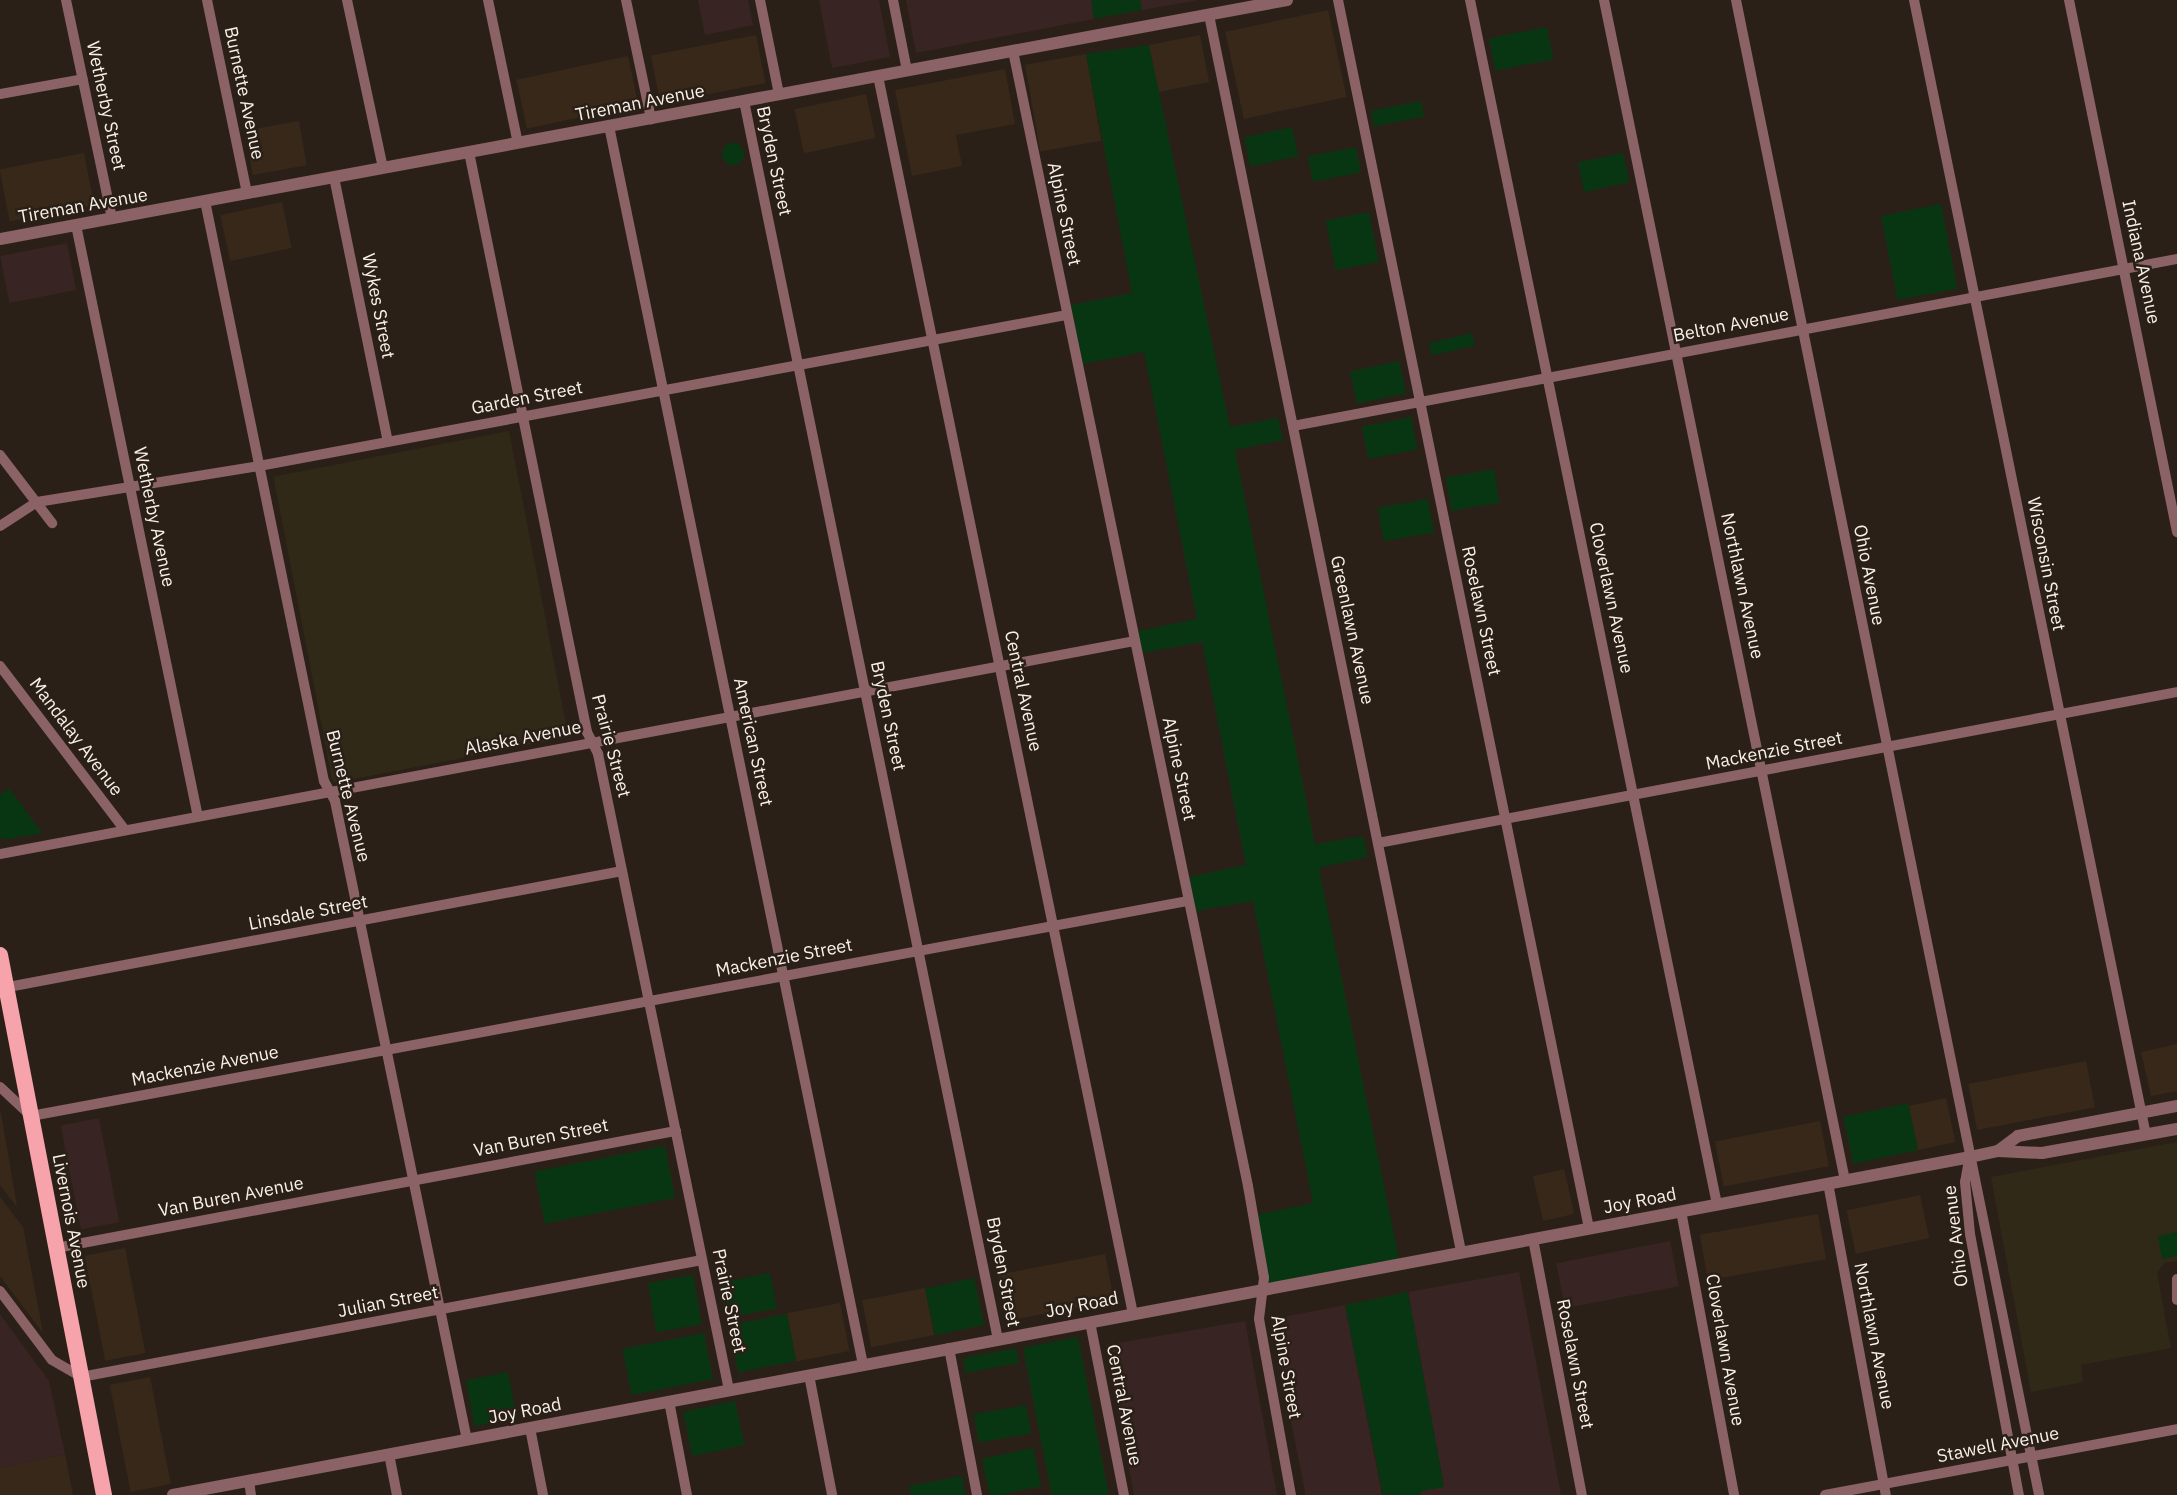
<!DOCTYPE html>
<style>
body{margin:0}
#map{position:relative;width:2177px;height:1495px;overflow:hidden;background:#2b2017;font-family:"IBM Plex Sans",sans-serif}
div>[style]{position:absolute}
.built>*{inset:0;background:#37281a;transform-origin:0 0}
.industrial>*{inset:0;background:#372423;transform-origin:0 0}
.education>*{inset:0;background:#302918;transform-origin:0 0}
.green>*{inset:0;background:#093612;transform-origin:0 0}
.round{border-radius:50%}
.minor>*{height:10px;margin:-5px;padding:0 5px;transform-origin:5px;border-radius:5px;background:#8b6366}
.tertiary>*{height:12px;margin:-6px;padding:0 6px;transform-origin:6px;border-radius:6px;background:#8b6366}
.primary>*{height:16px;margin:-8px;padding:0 8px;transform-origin:8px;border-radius:8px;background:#f6a3ab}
span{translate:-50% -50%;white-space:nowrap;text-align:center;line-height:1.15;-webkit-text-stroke:5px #2b2017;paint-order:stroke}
.street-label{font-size:18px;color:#f8f1ea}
</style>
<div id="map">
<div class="built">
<i style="left:1328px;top:10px;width:89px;height:105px;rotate:78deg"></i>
<i style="left:756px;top:35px;width:49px;height:107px;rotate:79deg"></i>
<i style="left:1200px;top:35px;width:48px;height:52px;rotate:79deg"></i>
<i style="left:1086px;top:54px;width:88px;height:62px;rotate:80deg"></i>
<i style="left:628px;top:56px;width:50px;height:114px;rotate:78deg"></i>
<i style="clip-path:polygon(1005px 69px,1015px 124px,956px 135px,962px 166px,912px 176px,895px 90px)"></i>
<i style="left:866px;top:94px;width:45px;height:73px;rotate:78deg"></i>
<i style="left:299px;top:121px;width:45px;height:55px;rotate:80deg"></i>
<i style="left:84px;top:153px;width:53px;height:86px;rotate:79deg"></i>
<i style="left:282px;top:202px;width:47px;height:63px;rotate:78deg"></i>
<i style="clip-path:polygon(2177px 1044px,2177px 1091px,2151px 1096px,2141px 1052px)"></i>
<i style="left:2086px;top:1061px;width:47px;height:120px;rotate:79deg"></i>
<i style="left:1946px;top:1098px;width:45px;height:38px;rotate:78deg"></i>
<i style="clip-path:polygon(0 1111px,1px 1113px,17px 1207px,0 1185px)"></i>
<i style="left:1820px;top:1121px;width:46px;height:107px;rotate:79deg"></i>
<i style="left:1564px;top:1169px;width:46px;height:32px;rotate:77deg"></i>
<i style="left:1920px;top:1195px;width:44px;height:75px;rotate:78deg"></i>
<i style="clip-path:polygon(0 1197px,23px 1227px,43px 1333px,0 1276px)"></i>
<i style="left:1818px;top:1214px;width:46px;height:120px;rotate:80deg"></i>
<i style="left:125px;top:1248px;width:107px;height:41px;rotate:79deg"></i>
<i style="left:1105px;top:1254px;width:47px;height:109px;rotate:79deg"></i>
<i style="left:925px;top:1288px;width:48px;height:64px;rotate:79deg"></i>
<i style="left:840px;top:1303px;width:49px;height:54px;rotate:79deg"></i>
<i style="left:150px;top:1377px;width:109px;height:41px;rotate:79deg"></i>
<i style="clip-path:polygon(65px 1454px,73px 1495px,0 1495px,0 1468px)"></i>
</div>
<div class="industrial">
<i style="clip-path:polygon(698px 0,748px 0,753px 25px,705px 35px)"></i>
<i style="clip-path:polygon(819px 0,879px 0,890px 57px,832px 68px)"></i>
<i style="clip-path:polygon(906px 0,1091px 0,1094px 19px,916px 53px)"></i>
<i style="clip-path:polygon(1140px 0,1199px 0,1142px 10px)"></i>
<i style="left:67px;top:243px;width:48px;height:68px;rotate:79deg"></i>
<i style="left:99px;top:1118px;width:106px;height:39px;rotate:79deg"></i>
<i style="left:1670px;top:1241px;width:46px;height:116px;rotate:79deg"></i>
<i style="clip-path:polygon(1519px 1272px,1561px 1495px,1421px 1495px,1420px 1491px,1444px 1486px,1408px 1292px)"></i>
<i style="left:1345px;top:1305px;width:194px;height:75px;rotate:79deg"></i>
<i style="clip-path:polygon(0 1314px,49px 1381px,65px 1454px,0 1468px)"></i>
<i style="clip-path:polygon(1245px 1321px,1277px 1495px,1134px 1495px,1106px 1345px)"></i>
</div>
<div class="education">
<i style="left:509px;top:431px;width:312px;height:240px;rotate:79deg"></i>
<i style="clip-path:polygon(2177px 1142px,2177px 1261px,2164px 1263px,2157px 1273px,2171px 1348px,2081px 1365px,2083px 1382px,2031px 1392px,1991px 1177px)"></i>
</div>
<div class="green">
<i style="clip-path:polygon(1091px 0,1140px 0,1142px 10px,1094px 19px)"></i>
<i style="left:1547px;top:27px;width:33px;height:59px;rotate:79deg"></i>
<i style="clip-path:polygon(1149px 45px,1230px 427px,1278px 418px,1283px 440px,1235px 450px,1315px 844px,1363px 836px,1368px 857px,1319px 868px,1400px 1263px,1267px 1288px,1251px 1216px,1313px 1203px,1253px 901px,1196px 911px,1189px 877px,1246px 865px,1202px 642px,1143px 653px,1138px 631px,1197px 619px,1144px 352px,1083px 364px,1071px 305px,1132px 293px,1086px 54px)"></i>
<i style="left:1421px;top:101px;width:16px;height:51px;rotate:79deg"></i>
<i style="left:1292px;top:127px;width:30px;height:49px;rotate:78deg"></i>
<i class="round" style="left:722px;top:143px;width:22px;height:22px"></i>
<i style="left:1356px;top:147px;width:26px;height:49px;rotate:79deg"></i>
<i style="left:1623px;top:153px;width:30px;height:46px;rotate:78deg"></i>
<i style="left:1941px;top:204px;width:86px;height:61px;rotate:79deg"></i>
<i style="left:1369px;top:212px;width:51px;height:44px;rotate:79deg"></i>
<i style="left:1472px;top:333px;width:13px;height:44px;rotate:77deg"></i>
<i style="left:1399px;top:361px;width:33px;height:50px;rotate:78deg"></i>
<i style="left:1411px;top:417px;width:33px;height:50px;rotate:79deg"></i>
<i style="left:1494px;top:469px;width:34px;height:49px;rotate:80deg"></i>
<i style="left:1428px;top:499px;width:34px;height:51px;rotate:80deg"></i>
<i style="clip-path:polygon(9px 788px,42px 833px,3px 840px,0 836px,0 795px)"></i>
<i style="left:1908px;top:1103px;width:48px;height:66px;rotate:78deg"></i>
<i style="left:665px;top:1146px;width:53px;height:133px;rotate:79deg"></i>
<i style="clip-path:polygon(2177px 1232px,2177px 1256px,2162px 1259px,2158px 1236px)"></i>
<i style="left:770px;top:1273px;width:36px;height:51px;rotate:79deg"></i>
<i style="left:693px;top:1275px;width:50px;height:46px;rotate:80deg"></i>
<i style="left:974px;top:1278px;width:48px;height:50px;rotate:78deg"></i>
<i style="clip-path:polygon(1408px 1292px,1444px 1487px,1421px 1491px,1421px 1495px,1383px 1495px,1345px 1305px)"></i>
<i style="left:787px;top:1314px;width:48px;height:59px;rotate:79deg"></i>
<i style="left:704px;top:1333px;width:47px;height:83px;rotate:79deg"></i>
<i style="left:1078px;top:1337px;width:161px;height:56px;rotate:79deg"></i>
<i style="left:1016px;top:1348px;width:15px;height:54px;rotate:79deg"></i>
<i style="left:508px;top:1372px;width:47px;height:43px;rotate:79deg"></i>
<i style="left:735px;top:1401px;width:45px;height:53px;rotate:78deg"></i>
<i style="left:1026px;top:1405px;width:29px;height:53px;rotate:80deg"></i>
<i style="left:1033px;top:1448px;width:39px;height:52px;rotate:78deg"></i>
<i style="clip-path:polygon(962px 1476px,965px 1495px,911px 1495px,909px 1486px)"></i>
</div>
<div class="minor">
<i style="left:66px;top:0;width:224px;rotate:78.1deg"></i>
<i style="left:207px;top:0;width:198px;rotate:78.3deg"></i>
<i style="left:347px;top:0;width:172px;rotate:77.9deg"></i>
<i style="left:488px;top:0;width:146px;rotate:78.2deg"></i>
<i style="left:626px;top:0;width:122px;rotate:78.1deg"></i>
<i style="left:760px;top:0;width:96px;rotate:78.6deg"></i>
<i style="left:893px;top:0;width:72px;rotate:78.8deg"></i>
<i style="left:1338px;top:0;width:1253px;rotate:78.45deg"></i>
<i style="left:1470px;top:0;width:1229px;rotate:78.41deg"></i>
<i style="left:1604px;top:0;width:1204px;rotate:78.46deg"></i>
<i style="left:1736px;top:0;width:1525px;rotate:78.54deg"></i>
<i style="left:1914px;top:0;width:1158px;rotate:78.45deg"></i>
<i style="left:2069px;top:0;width:543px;rotate:78.52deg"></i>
<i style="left:1209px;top:15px;width:1261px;rotate:78.48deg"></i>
<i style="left:1013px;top:51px;width:1159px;rotate:78.3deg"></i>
<i style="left:1248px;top:1186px;width:93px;rotate:80.1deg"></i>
<i style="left:1264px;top:1278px;width:41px;rotate:97deg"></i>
<i style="left:1259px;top:1319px;width:179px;rotate:79.7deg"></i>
<i style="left:878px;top:76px;width:1264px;rotate:78.36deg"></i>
<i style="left:0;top:94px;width:84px;rotate:-10.2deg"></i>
<i style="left:744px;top:101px;width:1264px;rotate:78.41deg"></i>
<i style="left:609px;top:126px;width:1265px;rotate:78.41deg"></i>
<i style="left:469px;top:152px;width:592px;rotate:78.5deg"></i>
<i style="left:587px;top:732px;width:25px;rotate:63deg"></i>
<i style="left:598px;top:754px;width:649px;rotate:78.36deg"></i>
<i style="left:334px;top:177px;width:270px;rotate:78.5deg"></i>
<i style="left:205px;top:201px;width:592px;rotate:78.41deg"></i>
<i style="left:324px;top:781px;width:23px;rotate:61deg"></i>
<i style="left:335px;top:801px;width:652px;rotate:78.33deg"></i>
<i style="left:76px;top:225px;width:604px;rotate:78.36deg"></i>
<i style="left:1293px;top:426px;width:900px;rotate:-10.7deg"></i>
<i style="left:0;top:455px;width:86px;rotate:52.6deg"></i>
<i style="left:0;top:526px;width:44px;rotate:-33deg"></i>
<i style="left:37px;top:502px;width:225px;rotate:-9.2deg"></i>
<i style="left:259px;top:466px;width:822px;rotate:-10.59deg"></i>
<i style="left:0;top:666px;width:206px;rotate:52.7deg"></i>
<i style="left:1378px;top:843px;width:813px;rotate:-10.7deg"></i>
<i style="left:0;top:854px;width:1155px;rotate:-10.63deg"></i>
<i style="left:3px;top:988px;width:630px;rotate:-10.7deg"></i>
<i style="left:0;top:1087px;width:42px;rotate:43.1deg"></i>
<i style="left:31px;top:1116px;width:1177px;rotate:-10.53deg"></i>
<i style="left:1969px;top:1160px;width:22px;rotate:100deg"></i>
<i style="left:1965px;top:1182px;width:52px;rotate:84.5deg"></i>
<i style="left:1970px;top:1234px;width:266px;rotate:79.4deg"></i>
<i style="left:1828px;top:1183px;width:317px;rotate:79.5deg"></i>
<i style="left:1681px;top:1211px;width:289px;rotate:79.4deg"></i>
<i style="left:1533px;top:1239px;width:261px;rotate:79.2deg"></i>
<i style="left:56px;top:1248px;width:631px;rotate:-10.69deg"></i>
<i style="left:2177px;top:1279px;width:21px;rotate:90deg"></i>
<i style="left:0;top:1291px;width:86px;rotate:53deg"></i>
<i style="left:52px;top:1360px;width:34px;rotate:30deg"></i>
<i style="left:81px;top:1377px;width:632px;rotate:-10.67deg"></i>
<i style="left:1090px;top:1322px;width:176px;rotate:78.9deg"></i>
<i style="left:949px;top:1348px;width:150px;rotate:79.2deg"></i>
<i style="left:809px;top:1375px;width:122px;rotate:79.1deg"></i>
<i style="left:669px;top:1401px;width:96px;rotate:79.2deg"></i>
<i style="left:530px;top:1428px;width:68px;rotate:79deg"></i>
<i style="left:389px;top:1454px;width:42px;rotate:79deg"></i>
<i style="left:249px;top:1481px;width:14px;rotate:82deg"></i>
<i style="left:1825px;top:1495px;width:358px;rotate:-10.6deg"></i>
</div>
<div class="tertiary">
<i style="left:0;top:239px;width:1309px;rotate:-10.52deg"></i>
<i style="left:1998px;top:1151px;width:44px;rotate:2.6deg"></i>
<i style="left:2042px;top:1153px;width:137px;rotate:-10.1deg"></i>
<i style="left:173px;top:1495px;width:1829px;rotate:-10.65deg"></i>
<i style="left:1970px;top:1157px;width:29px;rotate:-12deg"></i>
<i style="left:1998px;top:1151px;width:25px;rotate:-37deg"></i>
<i style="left:2018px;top:1136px;width:162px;rotate:-10.7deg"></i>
</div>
<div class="primary">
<i style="left:0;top:955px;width:550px;rotate:79.1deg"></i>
</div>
<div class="street-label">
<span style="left:244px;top:93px;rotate:78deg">Burnette Avenue</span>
<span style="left:640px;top:103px;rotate:-11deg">Tireman Avenue</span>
<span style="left:106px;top:106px;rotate:78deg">Wetherby Street</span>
<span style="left:774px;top:161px;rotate:78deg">Bryden Street</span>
<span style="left:83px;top:206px;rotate:-10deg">Tireman Avenue</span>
<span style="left:1064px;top:214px;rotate:78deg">Alpine Street</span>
<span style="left:2141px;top:262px;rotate:78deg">Indiana Avenue</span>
<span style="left:378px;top:306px;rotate:79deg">Wykes Street</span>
<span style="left:1731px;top:325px;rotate:-11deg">Belton Avenue</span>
<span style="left:527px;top:398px;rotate:-11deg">Garden Street</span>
<span style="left:154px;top:517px;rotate:78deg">Wetherby Avenue</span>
<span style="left:2046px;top:564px;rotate:79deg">Wisconsin Street</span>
<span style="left:1869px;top:575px;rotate:79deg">Ohio Avenue</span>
<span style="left:1742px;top:586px;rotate:78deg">Northlawn Avenue</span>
<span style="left:1611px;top:598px;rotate:78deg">Cloverlawn Avenue</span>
<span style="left:1481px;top:611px;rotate:78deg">Roselawn Street</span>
<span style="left:1352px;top:630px;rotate:78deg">Greenlawn Avenue</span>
<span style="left:1023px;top:691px;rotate:78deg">Central Avenue</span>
<span style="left:888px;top:716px;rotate:78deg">Bryden Street</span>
<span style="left:76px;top:737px;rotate:53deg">Mandalay Avenue</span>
<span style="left:523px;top:738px;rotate:-11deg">Alaska Avenue</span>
<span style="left:753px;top:742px;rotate:78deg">American Street</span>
<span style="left:611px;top:746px;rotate:75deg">Prairie Street</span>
<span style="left:1774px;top:751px;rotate:-11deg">Mackenzie Street</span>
<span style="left:1179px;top:769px;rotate:78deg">Alpine Street</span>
<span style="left:348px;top:796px;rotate:76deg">Burnette Avenue</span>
<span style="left:308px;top:913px;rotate:-11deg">Linsdale Street</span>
<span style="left:784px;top:958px;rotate:-11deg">Mackenzie Street</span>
<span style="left:205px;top:1066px;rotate:-11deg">Mackenzie Avenue</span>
<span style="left:541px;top:1138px;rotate:-11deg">Van Buren Street</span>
<span style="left:231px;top:1197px;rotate:-11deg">Van Buren Avenue</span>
<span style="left:1640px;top:1201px;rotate:-11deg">Joy Road</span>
<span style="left:71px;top:1221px;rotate:79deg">Livernois Avenue</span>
<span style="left:1956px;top:1236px;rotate:-97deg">Ohio Avenue</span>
<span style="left:1003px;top:1272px;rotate:79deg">Bryden Street</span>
<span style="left:729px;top:1301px;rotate:78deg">Prairie Street</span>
<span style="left:388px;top:1302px;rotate:-11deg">Julian Street</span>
<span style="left:1082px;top:1305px;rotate:-11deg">Joy Road</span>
<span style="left:1874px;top:1336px;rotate:79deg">Northlawn Avenue</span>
<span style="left:1725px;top:1350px;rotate:80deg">Cloverlawn Avenue</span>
<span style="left:1575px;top:1364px;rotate:79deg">Roselawn Street</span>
<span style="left:1286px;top:1367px;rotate:80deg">Alpine Street</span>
<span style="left:1124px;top:1405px;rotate:79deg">Central Avenue</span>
<span style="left:525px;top:1411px;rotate:-11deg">Joy Road</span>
<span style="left:1998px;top:1445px;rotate:-11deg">Stawell Avenue</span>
</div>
</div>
